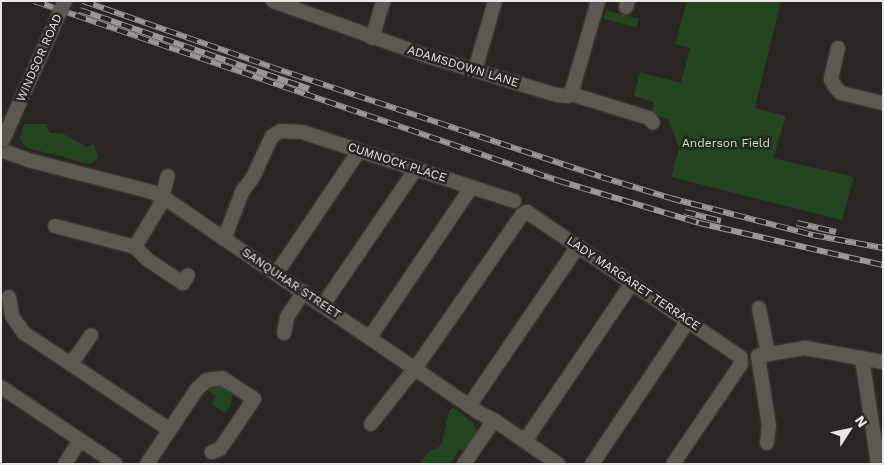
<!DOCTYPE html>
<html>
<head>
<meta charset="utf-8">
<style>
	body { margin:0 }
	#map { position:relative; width:884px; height:465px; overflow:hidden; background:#292520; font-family:"Work Sans",sans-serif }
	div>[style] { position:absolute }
	.green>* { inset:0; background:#23451f; transform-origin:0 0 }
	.roads { filter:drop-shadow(0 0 1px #45423e) drop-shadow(0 0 1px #45423e) }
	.minor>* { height:14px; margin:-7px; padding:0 7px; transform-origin:7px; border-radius:7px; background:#5c5852 }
	.tertiary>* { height:14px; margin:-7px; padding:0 7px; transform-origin:7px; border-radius:7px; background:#5c5852 }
	.rail>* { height:5.5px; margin-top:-2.75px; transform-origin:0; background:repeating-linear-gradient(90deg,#292520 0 11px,#9c9995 0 22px); box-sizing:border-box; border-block:1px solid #9c9995 }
	.bridges { filter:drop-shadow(0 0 1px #45423e) drop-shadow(0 0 1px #45423e) }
	.tertiary-bridge>* { height:14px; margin:-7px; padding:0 7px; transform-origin:7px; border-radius:7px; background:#5c5852 }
	span { translate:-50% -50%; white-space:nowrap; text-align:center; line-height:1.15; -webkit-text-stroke:5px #292520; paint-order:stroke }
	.street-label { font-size:12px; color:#eae7e4 }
	.park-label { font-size:12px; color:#b6f5ad }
	.frame { position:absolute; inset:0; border:2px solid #eae7e4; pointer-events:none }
	.north { position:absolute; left:824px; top:405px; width:50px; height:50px; -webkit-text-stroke:4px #292520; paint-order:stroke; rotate:55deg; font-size:14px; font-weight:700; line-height:20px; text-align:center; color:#eae7e4 }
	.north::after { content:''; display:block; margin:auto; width:18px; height:22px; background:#eae7e4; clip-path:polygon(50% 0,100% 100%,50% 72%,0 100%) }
</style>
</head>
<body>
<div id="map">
	<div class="green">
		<i style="clip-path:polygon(687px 1px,781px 1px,755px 108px,786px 116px,773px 158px,854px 177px,842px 220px,671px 177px,679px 148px,668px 119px,651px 114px,654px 102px,634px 96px,640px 72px,681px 83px,690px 48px,675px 44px)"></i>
		<i style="left:606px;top:10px;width:34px;height:9px;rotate:15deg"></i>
		<i style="clip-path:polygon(24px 124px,47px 124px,47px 129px,51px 133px,62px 133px,87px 147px,94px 143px,98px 158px,90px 164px,28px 148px,21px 142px,20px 137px)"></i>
		<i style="clip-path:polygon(219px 385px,228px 388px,232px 396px,231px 404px,225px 413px,211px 404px,216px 396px,206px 389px)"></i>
		<i style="clip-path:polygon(453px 407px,474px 424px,477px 431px,463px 452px,460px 449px,450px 464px,420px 464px,429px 451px,439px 447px,442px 442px,449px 411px)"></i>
	</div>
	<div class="roads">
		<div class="minor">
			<i style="left:273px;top:1px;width:164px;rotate:19.7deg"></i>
			<i style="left:427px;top:56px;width:136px;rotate:16.7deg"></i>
			<i style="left:557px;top:95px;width:11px;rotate:5deg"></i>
			<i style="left:568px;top:96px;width:4px;rotate:-34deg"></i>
			<i style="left:571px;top:94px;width:82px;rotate:17.1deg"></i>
			<i style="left:649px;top:118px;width:6px;rotate:51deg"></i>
			<i style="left:626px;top:7px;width:6px;rotate:-72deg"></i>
			<i style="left:372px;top:38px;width:39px;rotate:-73deg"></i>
			<i style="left:838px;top:48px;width:32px;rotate:103deg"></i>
			<i style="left:831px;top:79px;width:9px;rotate:63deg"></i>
			<i style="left:835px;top:87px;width:8px;rotate:45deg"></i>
			<i style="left:841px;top:93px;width:43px;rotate:13.4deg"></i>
			<i style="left:475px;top:70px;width:72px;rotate:-73.8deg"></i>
			<i style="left:571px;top:94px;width:97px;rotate:-73.8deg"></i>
			<i style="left:55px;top:226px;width:83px;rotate:14.7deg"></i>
			<i style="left:135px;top:247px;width:49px;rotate:-59.2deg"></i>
			<i style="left:160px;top:205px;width:30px;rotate:-75deg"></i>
			<i style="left:224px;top:239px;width:53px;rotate:-68.8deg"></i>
			<i style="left:243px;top:190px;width:14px;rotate:-51deg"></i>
			<i style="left:252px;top:179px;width:47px;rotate:-65.1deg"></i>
			<i style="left:272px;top:136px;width:10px;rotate:-29deg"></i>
			<i style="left:281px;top:131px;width:21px;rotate:3deg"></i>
			<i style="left:302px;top:132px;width:223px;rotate:18deg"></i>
			<i style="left:135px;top:247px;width:18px;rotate:45deg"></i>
			<i style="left:148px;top:260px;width:42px;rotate:33.3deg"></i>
			<i style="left:183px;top:283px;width:9px;rotate:-58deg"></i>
			<i style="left:276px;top:274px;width:148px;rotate:-56deg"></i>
			<i style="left:9px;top:297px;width:19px;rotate:81deg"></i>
			<i style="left:12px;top:316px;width:21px;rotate:55deg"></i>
			<i style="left:24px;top:333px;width:175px;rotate:33.6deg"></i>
			<i style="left:323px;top:305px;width:163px;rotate:-55.7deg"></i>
			<i style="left:759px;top:308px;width:47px;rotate:78.9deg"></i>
			<i style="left:284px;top:333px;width:16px;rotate:-79deg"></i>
			<i style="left:287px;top:317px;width:30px;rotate:-56deg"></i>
			<i style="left:370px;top:337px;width:180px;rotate:-55.9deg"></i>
			<i style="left:862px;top:358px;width:107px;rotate:81.4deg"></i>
			<i style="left:71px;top:364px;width:35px;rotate:-55deg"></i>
			<i style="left:469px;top:406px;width:194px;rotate:-55.7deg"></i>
			<i style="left:371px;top:424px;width:78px;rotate:-51.8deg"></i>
			<i style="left:419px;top:363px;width:180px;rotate:-55.2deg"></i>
			<i style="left:522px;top:215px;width:6px;rotate:-31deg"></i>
			<i style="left:527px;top:212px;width:258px;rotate:34.2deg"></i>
			<i style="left:740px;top:357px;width:7px;rotate:82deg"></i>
			<i style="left:741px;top:364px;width:121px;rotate:124.2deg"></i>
			<i style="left:525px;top:441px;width:191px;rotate:-55.9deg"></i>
			<i style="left:767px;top:443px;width:18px;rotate:-84deg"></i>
			<i style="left:769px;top:425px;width:70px;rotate:-99.1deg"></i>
			<i style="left:758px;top:356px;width:48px;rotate:-9.7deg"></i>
			<i style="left:805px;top:348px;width:79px;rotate:10.2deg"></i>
			<i style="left:65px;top:464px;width:28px;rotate:-58deg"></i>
			<i style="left:147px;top:464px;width:90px;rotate:-56.3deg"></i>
			<i style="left:197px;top:389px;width:13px;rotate:-42deg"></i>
			<i style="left:207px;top:380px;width:15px;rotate:-8deg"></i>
			<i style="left:222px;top:378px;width:38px;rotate:33deg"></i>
			<i style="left:254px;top:399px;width:60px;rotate:124.2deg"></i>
			<i style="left:220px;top:449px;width:9px;rotate:159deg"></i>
			<i style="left:464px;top:464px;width:53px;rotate:-55.7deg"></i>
			<i style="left:592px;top:464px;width:172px;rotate:-56.1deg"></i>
		</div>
		<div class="tertiary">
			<i style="left:1px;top:150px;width:33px;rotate:20deg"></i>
			<i style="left:32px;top:161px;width:124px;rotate:14.5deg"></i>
			<i style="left:152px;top:192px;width:12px;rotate:24deg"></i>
			<i style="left:163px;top:197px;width:381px;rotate:34.3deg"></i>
			<i style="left:478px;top:412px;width:18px;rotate:27deg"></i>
			<i style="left:494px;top:420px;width:78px;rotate:34.5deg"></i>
			<i style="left:1px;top:387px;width:138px;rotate:33.8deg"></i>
		</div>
	</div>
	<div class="rail">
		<i style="left:34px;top:1px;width:555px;rotate:18.92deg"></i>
		<i style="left:559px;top:181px;width:146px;rotate:16.7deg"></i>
		<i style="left:699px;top:223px;width:189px;rotate:12.9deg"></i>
		<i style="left:83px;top:1px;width:199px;rotate:19.3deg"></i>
		<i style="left:271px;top:67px;width:348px;rotate:18.4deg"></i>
		<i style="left:601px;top:177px;width:72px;rotate:16.9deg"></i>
		<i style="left:670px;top:198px;width:148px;rotate:14.5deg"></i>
		<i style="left:813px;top:235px;width:71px;rotate:10.5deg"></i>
		<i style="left:80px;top:10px;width:243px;rotate:19deg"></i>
		<i style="left:685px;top:212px;width:37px;rotate:14deg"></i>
		<i style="left:797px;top:223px;width:40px;rotate:13deg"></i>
	</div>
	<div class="bridges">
		<div class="tertiary-bridge">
			<i style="left:3px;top:140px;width:152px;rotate:-66deg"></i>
		</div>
	</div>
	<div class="street-label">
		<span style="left:40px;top:58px;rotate:-66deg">WINDSOR ROAD</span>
		<span style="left:463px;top:67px;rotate:17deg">ADAMSDOWN LANE</span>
		<span style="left:397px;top:163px;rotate:18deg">CUMNOCK PLACE</span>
		<span style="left:291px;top:284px;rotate:34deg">SANQUHAR STREET</span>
		<span style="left:633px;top:284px;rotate:34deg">LADY MARGARET TERRACE</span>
	</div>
	<div class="park-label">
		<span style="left:726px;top:144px">Anderson Field</span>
	</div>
	<div class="frame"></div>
	<div class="north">N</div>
</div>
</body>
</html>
